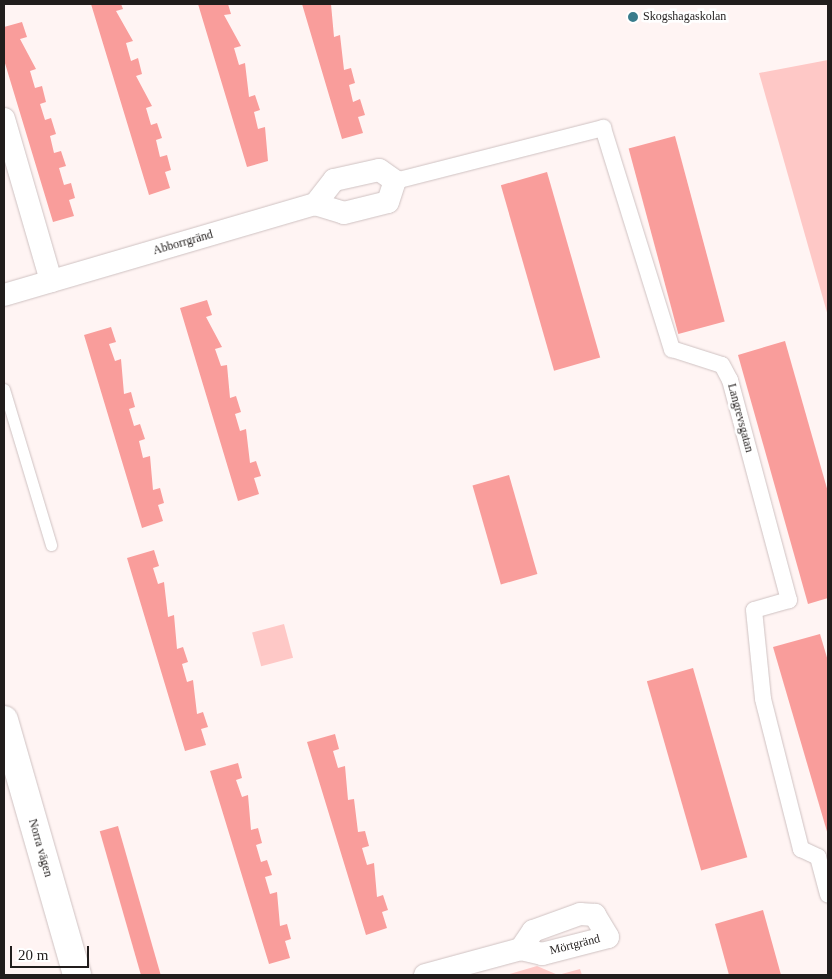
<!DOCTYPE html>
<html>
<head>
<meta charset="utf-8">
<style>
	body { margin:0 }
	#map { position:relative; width:832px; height:979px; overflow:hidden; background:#fff4f3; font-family:Georgia,serif }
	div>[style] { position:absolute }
	.green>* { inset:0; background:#fec8c6; transform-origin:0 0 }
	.building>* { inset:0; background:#f99d9b; transform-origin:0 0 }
	.roads { filter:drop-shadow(0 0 1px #cfc2c2) drop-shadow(0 0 1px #cfc2c2) }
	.service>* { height:11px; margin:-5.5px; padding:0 5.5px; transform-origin:5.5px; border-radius:5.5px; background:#fff }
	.pedestrian>* { height:16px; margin:-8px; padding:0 8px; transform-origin:8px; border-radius:8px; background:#fff }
	.minor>* { height:22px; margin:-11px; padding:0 11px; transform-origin:11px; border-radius:11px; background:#fff }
	.tertiary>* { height:28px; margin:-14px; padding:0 14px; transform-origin:14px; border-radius:14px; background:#fff }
	.dots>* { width:14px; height:14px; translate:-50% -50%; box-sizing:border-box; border:2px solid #fff; border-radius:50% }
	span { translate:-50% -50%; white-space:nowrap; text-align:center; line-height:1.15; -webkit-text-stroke:5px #fff; paint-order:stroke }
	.poi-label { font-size:12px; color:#211d1c }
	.left { translate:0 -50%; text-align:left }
	.street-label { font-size:12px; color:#211d1c }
	.frame { position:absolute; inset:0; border:5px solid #211d1c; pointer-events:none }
	.scale { position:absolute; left:10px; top:946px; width:79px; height:22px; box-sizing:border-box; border:2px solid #211d1c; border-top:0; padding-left:6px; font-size:15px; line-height:18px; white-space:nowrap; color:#211d1c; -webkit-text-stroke:4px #fff; paint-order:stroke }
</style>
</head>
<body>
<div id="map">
	<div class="green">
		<i style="clip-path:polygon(828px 60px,828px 316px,759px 73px)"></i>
		<i style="left:284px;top:624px;width:35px;height:33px;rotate:75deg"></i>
		<i style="clip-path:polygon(537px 966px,558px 975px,580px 969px,582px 975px,506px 975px)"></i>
	</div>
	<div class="building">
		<i style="clip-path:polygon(91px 4px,121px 4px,123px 9px,116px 11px,133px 41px,126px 43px,131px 61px,138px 58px,142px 74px,136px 76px,152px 106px,146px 108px,151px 125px,157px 123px,162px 138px,156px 140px,160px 157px,167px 155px,171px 170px,165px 172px,170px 188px,149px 195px)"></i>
		<i style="clip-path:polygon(198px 4px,228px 4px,231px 14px,224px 15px,241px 46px,234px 48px,239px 65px,245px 63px,249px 97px,255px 95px,260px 110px,254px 112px,258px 129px,265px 127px,268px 161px,247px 167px)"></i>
		<i style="clip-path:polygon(302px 4px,331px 4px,334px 37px,340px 35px,344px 70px,351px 68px,355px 83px,349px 85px,353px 102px,360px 99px,365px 115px,358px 117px,363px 133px,342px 139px)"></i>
		<i style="clip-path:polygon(22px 22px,27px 37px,20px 39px,36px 69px,30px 71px,35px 88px,42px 86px,46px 102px,40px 104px,45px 120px,51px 118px,56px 134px,50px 136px,54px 153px,61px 151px,66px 166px,59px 168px,64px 185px,71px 183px,75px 198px,69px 200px,74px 216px,53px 222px,4px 60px,4px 27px)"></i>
		<i style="left:675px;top:136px;width:192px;height:48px;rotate:75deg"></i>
		<i style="left:547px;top:172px;width:193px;height:48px;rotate:74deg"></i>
		<i style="clip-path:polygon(207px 300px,212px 315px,206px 317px,222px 347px,215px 349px,221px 366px,227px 365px,230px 398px,236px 396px,241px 412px,235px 414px,240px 431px,246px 429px,250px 463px,256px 461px,261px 476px,254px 478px,259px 494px,238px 501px,180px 308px)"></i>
		<i style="clip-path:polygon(111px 327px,116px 342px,109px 344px,115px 361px,121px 359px,124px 394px,131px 392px,135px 407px,129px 409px,134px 426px,140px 424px,145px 439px,139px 441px,143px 458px,150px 456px,153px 490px,160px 488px,164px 503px,158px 505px,163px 521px,142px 528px,84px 335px)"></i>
		<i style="clip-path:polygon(785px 341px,828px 492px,828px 598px,808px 604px,738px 355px)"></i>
		<i style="left:509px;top:475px;width:103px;height:38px;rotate:74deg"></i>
		<i style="clip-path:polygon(154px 550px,159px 566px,153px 568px,158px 584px,164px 582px,168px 617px,174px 615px,177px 649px,183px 647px,188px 662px,182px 664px,187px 682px,193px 680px,197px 714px,203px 712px,208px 727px,201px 729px,206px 745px,185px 751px,127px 558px)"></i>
		<i style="clip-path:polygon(820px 634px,828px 661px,828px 835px,773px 647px)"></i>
		<i style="left:693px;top:668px;width:197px;height:48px;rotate:74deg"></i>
		<i style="clip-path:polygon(335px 734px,339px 749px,333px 751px,338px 768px,345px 766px,348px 800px,354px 799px,358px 832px,365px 831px,369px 846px,362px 848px,367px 865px,374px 863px,377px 897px,383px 895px,388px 910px,382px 912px,387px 928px,366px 935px,307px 742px)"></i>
		<i style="clip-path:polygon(238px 763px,242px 778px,236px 780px,242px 797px,248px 795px,251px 830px,258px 828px,262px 843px,256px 845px,261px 862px,267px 860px,272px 875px,265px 877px,270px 894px,277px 892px,280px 926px,287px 924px,291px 939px,285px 941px,290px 958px,269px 964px,210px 771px)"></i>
		<i style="left:118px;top:826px;width:155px;height:19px;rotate:74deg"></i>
		<i style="clip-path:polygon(763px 910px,781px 975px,729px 975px,715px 924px)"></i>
	</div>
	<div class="roads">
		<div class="service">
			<i style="left:4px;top:389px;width:163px;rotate:73.2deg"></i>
		</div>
		<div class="pedestrian">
			<i style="left:395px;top:181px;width:215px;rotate:-14.3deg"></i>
			<i style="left:603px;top:128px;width:232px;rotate:72.7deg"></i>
			<i style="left:672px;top:349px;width:52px;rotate:17.7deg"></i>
			<i style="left:722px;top:365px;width:17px;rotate:62deg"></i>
			<i style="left:730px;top:380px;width:228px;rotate:75deg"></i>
			<i style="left:789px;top:600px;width:36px;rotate:164deg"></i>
			<i style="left:754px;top:610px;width:89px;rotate:84.2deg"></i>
			<i style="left:763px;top:699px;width:155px;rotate:75.8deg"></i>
			<i style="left:801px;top:849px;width:19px;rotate:25deg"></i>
			<i style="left:818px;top:857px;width:39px;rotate:75deg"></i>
		</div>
		<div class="minor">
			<i style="left:4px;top:119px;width:169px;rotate:73.8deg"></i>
			<i style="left:4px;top:295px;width:324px;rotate:-16.3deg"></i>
			<i style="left:315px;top:204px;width:30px;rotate:17deg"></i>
			<i style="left:344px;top:213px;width:45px;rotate:-14deg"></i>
			<i style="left:388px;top:202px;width:22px;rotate:-72deg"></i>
			<i style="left:395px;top:181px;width:19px;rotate:-145deg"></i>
			<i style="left:379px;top:170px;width:46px;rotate:167.5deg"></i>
			<i style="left:334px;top:180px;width:31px;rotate:128deg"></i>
			<i style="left:425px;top:975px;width:99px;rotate:-15.2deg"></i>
			<i style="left:521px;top:949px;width:22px;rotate:13deg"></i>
			<i style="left:542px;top:954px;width:68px;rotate:-14.4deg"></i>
			<i style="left:608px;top:937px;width:26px;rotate:-121deg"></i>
			<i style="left:595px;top:915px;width:15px;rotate:-176deg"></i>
			<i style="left:580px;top:914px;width:50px;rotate:160.1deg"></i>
			<i style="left:533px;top:931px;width:22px;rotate:124deg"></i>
		</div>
		<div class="tertiary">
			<i style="left:4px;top:720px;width:265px;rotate:74deg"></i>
		</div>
	</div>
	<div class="dots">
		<i style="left:633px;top:17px;background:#397c8c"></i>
	</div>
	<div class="poi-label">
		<span class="left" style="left:643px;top:17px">Skogshagaskolan</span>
	</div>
	<div class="street-label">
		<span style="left:183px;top:243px;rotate:-16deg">Abborrgränd</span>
		<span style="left:740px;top:418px;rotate:75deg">Langrevsgatan</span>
		<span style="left:40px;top:848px;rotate:74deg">Norra vägen</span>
		<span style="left:575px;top:945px;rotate:-14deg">Mörtgränd</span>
	</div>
	<div class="frame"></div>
	<div class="scale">20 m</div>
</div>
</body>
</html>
